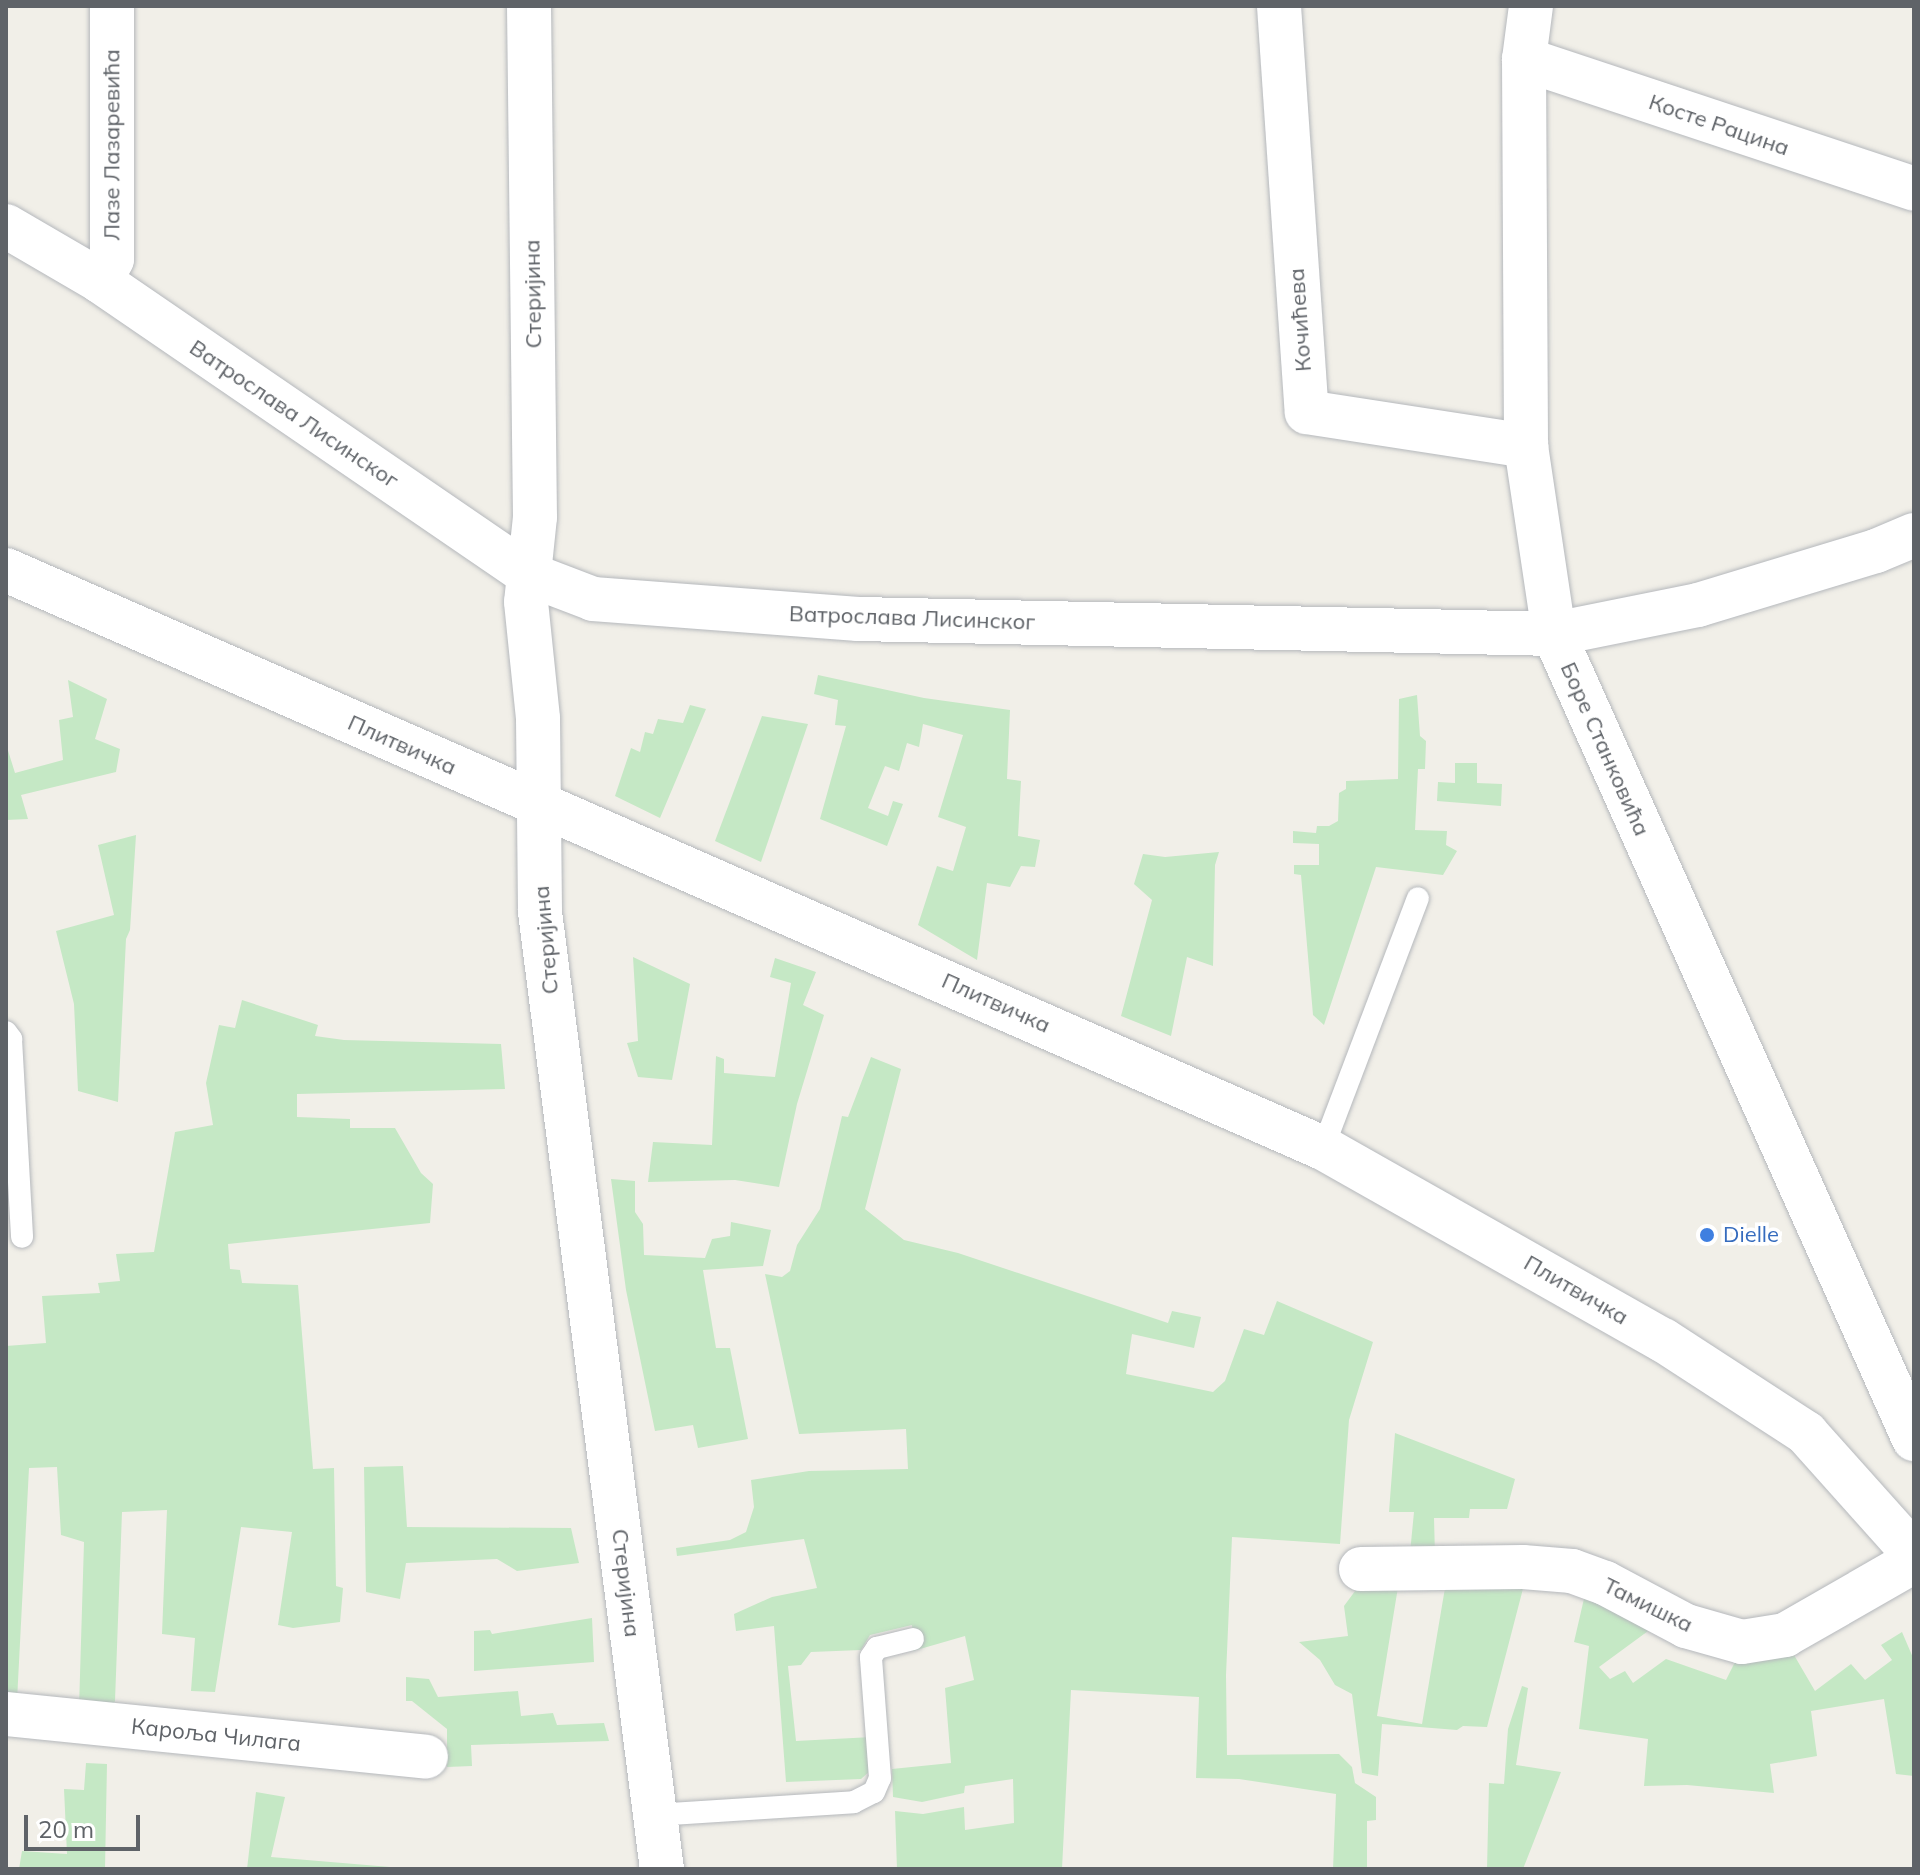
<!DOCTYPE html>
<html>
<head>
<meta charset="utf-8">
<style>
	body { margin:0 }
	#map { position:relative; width:1920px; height:1875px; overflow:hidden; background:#f1efe8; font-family:Mulish,sans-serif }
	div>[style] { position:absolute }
	.green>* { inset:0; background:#c5e8c5 }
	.roads { filter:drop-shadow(0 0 2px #b5b8bc) drop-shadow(0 0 2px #b5b8bc) }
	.lane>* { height:22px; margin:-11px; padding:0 11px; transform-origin:11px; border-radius:11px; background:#fff }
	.street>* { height:44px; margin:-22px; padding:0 22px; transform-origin:22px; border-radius:22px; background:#fff }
	.secondary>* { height:44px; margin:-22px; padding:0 22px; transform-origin:22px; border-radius:22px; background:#fff }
	.dots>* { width:22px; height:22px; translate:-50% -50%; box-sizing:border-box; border:4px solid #fff; border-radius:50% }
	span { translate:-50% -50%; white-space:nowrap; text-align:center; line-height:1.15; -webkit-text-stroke:7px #fff; paint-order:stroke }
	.street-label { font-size:22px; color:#5f6368 }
	.shop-label { font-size:22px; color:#366cbe }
	.left { translate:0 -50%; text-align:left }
	.frame { position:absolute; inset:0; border:8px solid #5f6368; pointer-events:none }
	.scale { position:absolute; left:24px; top:1815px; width:116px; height:36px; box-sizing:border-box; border:4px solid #5f6368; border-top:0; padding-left:10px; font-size:24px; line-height:28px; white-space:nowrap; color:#5f6368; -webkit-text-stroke:6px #fff; paint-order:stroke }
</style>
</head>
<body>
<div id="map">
	<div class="green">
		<i style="clip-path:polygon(818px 675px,924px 698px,1010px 710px,1007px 779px,1021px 781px,1018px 836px,1040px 840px,1035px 867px,1021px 866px,1010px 887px,987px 883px,977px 960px,918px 925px,937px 866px,953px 871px,966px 827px,938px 817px,963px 735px,923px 724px,919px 747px,907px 743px,899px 771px,885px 766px,868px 808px,888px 816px,893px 801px,903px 804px,887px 846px,820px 819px,846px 726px,835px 725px,838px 700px,814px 694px)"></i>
		<i style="clip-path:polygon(68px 680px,107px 699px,95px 739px,120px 749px,116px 772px,21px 795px,28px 819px,6px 820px,6px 744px,15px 773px,63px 760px,59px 720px,73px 717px)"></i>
		<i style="clip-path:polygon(1417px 695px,1420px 736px,1426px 741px,1425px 769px,1418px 769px,1415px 830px,1447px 831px,1446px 845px,1457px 851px,1443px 875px,1376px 867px,1324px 1025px,1313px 1015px,1301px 875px,1294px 874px,1294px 865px,1319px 865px,1319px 844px,1293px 843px,1293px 831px,1316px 833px,1317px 826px,1329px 826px,1338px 821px,1339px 793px,1346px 789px,1346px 781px,1398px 779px,1399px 699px)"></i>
		<i style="clip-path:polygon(690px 705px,706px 709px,660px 818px,615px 796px,631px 748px,640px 752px,645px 732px,653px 734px,658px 719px,683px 723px)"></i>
		<i style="clip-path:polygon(762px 716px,808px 724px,761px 862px,715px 841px)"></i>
		<i style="clip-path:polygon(1455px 763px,1477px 763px,1477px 783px,1502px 784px,1501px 806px,1437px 801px,1438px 782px,1455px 783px)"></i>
		<i style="clip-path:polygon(136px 835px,130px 930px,126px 939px,118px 1102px,78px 1091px,74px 1004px,56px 931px,114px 915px,98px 845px)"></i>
		<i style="clip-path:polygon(1219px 852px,1215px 865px,1213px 966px,1187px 957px,1171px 1036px,1121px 1016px,1152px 900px,1134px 884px,1143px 854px,1165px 857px)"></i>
		<i style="clip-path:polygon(633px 957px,690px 984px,672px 1080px,638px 1077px,627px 1043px,638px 1041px)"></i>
		<i style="clip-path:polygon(775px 958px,816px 972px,803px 1005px,824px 1015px,797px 1104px,779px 1187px,735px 1180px,648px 1182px,653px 1142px,712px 1145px,716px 1056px,724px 1059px,724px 1073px,775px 1077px,791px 983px,770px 977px)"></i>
		<i style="clip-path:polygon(242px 1000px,318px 1025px,315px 1036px,344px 1040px,501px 1044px,505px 1089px,297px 1094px,297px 1117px,350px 1119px,350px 1128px,395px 1128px,421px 1173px,433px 1184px,430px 1223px,228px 1244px,230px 1269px,240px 1270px,242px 1283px,298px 1285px,313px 1469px,334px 1468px,336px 1586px,343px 1588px,340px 1622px,293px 1628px,278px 1625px,292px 1532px,241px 1527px,215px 1692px,191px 1691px,195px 1638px,162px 1634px,167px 1510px,122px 1512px,115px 1701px,111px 1709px,79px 1708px,84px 1542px,61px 1535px,57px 1467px,29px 1468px,17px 1701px,6px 1700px,6px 1346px,46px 1343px,42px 1296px,100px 1293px,98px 1283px,120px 1281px,116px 1254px,154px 1252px,175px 1132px,213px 1125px,206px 1083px,219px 1025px,235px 1028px)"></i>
		<i style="clip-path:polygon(871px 1057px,901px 1069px,865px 1209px,904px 1240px,958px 1253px,1168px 1323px,1172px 1311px,1201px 1317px,1194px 1348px,1132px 1334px,1126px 1374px,1213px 1392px,1225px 1381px,1244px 1329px,1264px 1335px,1277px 1301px,1373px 1342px,1349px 1420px,1340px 1544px,1232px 1537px,1226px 1675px,1227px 1755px,1339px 1754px,1352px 1767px,1355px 1783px,1376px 1797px,1376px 1820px,1367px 1821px,1367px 1869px,1333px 1869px,1336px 1794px,1239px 1779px,1196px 1778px,1199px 1697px,1071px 1690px,1062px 1869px,897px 1869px,895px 1811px,923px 1814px,964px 1807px,965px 1830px,1014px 1823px,1013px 1779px,965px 1786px,964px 1793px,922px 1802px,893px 1797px,892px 1769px,951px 1763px,945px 1688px,974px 1680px,965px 1636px,913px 1651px,912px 1625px,870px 1635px,861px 1650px,811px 1652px,801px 1665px,788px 1666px,796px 1741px,872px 1737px,870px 1771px,861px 1779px,786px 1782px,774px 1626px,736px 1631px,734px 1614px,772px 1597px,817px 1588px,804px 1539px,677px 1556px,676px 1548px,730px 1540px,746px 1532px,754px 1507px,751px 1480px,809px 1471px,908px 1469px,906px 1429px,799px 1434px,765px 1274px,782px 1277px,790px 1271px,797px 1245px,820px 1209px,842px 1116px,848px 1117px)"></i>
		<i style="clip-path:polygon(611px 1179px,635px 1181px,635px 1212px,643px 1224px,644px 1255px,705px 1258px,712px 1239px,730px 1236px,731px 1222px,771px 1230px,763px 1266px,703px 1270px,716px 1348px,730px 1348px,748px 1439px,698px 1448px,693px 1425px,655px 1431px,626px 1290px)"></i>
		<i style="clip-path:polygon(1395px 1433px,1515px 1479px,1507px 1509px,1470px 1509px,1469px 1518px,1434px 1518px,1435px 1555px,1410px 1553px,1414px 1512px,1389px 1512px)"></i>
		<i style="clip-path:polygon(403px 1466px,407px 1527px,571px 1528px,579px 1563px,517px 1571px,497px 1559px,406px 1563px,400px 1599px,366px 1592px,364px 1467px)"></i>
		<i style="clip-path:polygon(1399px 1581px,1377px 1716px,1422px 1724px,1446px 1582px,1525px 1581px,1487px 1727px,1463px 1726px,1457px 1730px,1382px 1724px,1378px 1776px,1362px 1773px,1352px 1694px,1335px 1685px,1320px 1660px,1299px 1642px,1348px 1636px,1344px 1606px,1361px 1583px)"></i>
		<i style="clip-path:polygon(1586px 1590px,1659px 1623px,1599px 1667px,1610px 1679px,1625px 1671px,1633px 1683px,1666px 1659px,1726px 1680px,1738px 1656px,1787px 1643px,1815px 1691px,1851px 1664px,1865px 1680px,1892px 1660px,1881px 1645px,1902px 1632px,1914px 1660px,1914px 1776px,1896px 1774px,1884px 1699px,1811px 1711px,1817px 1756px,1770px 1764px,1774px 1793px,1687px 1785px,1644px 1786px,1648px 1739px,1579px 1729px,1589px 1646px,1574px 1642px)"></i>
		<i style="clip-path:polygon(592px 1618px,594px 1662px,474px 1671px,474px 1631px,490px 1630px,492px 1634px)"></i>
		<i style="clip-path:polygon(406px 1677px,429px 1679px,438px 1697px,518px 1691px,521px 1716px,553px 1713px,557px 1725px,604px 1723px,609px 1741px,471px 1745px,472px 1766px,447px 1767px,447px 1729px,412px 1701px,406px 1701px)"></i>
		<i style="clip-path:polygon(1522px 1686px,1528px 1688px,1516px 1765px,1561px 1772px,1523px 1869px,1487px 1869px,1489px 1783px,1504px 1784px,1508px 1729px)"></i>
		<i style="clip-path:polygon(86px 1763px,107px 1764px,105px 1869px,19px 1869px,22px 1851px,67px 1854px,64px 1789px,84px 1790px)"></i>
		<i style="clip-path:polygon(256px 1792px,285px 1797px,271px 1857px,414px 1869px,247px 1869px)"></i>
	</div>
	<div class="roads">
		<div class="lane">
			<i style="left:6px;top:1032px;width:9px;rotate:54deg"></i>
			<i style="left:11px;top:1039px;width:198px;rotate:86.8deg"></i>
			<i style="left:1323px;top:1148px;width:267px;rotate:-69.2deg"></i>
			<i style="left:655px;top:1815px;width:199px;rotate:-3.7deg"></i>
			<i style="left:854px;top:1802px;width:22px;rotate:-27deg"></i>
			<i style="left:874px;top:1792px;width:15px;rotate:-67deg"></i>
			<i style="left:880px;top:1778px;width:121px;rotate:-94.3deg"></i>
			<i style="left:871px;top:1657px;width:11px;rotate:-56deg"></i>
			<i style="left:877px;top:1648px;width:37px;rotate:-14deg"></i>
		</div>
		<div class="street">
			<i style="left:529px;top:6px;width:511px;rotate:89.33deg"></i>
			<i style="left:535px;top:517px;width:85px;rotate:96deg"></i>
			<i style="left:526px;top:602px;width:118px;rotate:84.1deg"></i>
			<i style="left:538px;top:719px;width:193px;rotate:89.4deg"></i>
			<i style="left:540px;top:912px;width:965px;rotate:82.74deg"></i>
			<i style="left:1279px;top:6px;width:407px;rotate:86.1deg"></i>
			<i style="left:1307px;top:412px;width:222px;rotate:8.8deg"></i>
			<i style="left:1531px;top:6px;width:53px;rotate:97.5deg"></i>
			<i style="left:1524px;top:59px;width:387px;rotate:89.7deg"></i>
			<i style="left:1526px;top:446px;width:190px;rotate:81.5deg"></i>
			<i style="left:1554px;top:634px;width:882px;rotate:65.91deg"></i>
			<i style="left:1524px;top:59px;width:411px;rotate:18.4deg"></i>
			<i style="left:6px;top:226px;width:109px;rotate:30.3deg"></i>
			<i style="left:100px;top:281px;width:519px;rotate:34.39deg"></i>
			<i style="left:528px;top:574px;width:70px;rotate:21deg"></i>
			<i style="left:593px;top:599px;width:266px;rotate:4.3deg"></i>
			<i style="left:858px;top:619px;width:696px;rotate:1.23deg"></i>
			<i style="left:1554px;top:634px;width:147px;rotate:-11.4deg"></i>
			<i style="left:1698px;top:605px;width:186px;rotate:-16.9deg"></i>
			<i style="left:1876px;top:551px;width:41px;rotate:-22.8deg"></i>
			<i style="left:100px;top:281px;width:25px;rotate:-61deg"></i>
			<i style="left:112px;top:259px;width:253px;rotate:-90deg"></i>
			<i style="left:1361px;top:1569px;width:162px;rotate:-0.7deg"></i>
			<i style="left:1523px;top:1567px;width:49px;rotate:4.7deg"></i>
			<i style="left:1572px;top:1571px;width:35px;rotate:20deg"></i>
			<i style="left:1605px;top:1583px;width:92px;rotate:28deg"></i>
			<i style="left:1686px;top:1626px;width:58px;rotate:15.9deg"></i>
			<i style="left:1742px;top:1642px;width:44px;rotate:-9.2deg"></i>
			<i style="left:1785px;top:1635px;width:149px;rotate:-29.8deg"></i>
			<i style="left:6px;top:1714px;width:422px;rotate:5.8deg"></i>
		</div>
		<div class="secondary">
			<i style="left:6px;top:570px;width:1438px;rotate:23.7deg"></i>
			<i style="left:1323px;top:1148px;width:390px;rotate:29.5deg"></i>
			<i style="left:1663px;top:1340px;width:171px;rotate:33deg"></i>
			<i style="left:1806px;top:1433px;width:162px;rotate:48.2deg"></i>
		</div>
	</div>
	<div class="dots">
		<i style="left:1707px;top:1235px;background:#3f7fe0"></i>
	</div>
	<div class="street-label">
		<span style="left:1719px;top:125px;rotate:19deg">Косте Рацина</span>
		<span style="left:112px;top:145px;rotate:-90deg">Лазе Лазаревића</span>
		<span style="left:533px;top:294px;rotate:-91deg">Стеријина</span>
		<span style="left:1300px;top:320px;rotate:-94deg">Кочићева</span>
		<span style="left:294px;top:414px;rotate:34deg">Ватрослава Лисинског</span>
		<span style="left:912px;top:618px;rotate:2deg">Ватрослава Лисинског</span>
		<span style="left:402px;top:745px;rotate:24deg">Плитвичка</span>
		<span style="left:1605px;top:749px;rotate:66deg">Боре Станковића</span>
		<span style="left:546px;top:940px;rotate:-95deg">Стеријина</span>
		<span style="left:996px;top:1003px;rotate:24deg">Плитвичка</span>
		<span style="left:1576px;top:1290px;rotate:30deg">Плитвичка</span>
		<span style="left:626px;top:1583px;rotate:83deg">Стеријина</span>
		<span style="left:1648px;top:1605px;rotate:26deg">Тамишка</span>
		<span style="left:216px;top:1735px;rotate:6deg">Кароља Чилага</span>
	</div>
	<div class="shop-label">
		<span class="left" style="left:1723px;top:1235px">Dielle</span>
	</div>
	<div class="frame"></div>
	<div class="scale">20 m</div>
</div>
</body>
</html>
